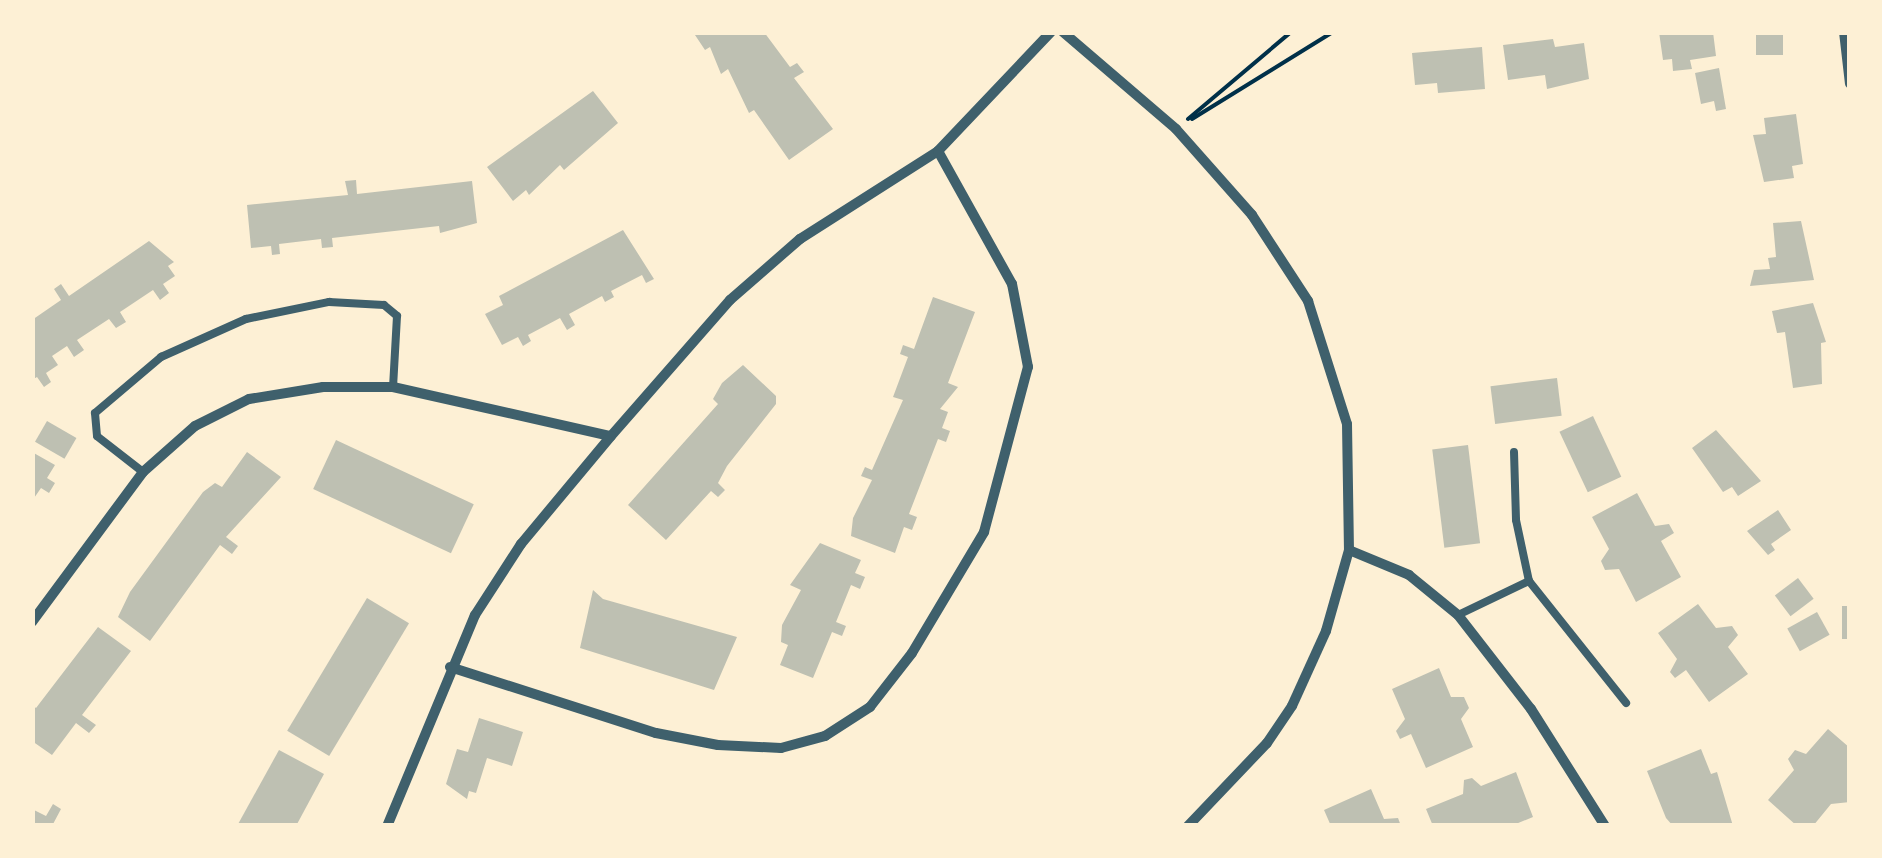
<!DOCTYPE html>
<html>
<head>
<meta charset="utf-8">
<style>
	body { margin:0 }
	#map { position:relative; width:1882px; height:858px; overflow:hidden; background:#fdf0d5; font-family:Cabin,sans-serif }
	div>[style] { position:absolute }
	.building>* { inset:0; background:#bec0b2; transform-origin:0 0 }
	.path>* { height:4px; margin:-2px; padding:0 2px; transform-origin:2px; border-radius:2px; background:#003049 }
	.service>* { height:8px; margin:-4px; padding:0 4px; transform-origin:4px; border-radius:4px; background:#3f606c }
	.minor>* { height:10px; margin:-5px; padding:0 5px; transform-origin:5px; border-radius:5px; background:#3f606c }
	span { translate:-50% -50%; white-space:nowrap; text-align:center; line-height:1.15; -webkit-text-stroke:10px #fdf0d5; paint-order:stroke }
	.frame { position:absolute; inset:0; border:35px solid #fdf0d5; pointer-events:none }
</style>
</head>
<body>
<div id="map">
	<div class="building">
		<i style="clip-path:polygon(693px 32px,764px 32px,790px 67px,797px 63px,804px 72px,794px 78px,833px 129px,789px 160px,754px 110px,749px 113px,728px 69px,721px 74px,710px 47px,705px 50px)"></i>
		<i style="clip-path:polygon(1659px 32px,1713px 32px,1716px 56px,1690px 60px,1692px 69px,1673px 71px,1672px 59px,1663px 60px)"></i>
		<i style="left:1756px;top:32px;width:27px;height:23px"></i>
		<i style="clip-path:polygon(1553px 39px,1555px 47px,1584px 43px,1589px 79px,1547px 89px,1545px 75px,1508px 80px,1503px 45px)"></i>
		<i style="clip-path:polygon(1482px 47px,1485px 89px,1438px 93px,1437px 83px,1415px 85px,1412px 53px)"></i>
		<i style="clip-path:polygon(1719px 68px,1726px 109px,1716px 111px,1714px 101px,1701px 104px,1695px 73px)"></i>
		<i style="clip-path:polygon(593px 91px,618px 123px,564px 170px,560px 165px,529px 195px,526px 190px,513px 201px,487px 167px)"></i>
		<i style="clip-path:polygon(1796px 114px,1803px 164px,1792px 166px,1794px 178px,1764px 182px,1753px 135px,1766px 134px,1764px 118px)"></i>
		<i style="clip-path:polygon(356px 180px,357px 194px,472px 181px,477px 223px,440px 233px,439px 226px,332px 238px,333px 247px,322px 248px,321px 239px,279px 244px,280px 254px,272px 255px,271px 246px,251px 248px,247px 205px,348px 195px,345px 181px)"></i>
		<i style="clip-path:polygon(1801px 221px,1814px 280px,1750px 286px,1754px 270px,1770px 269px,1768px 258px,1776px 257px,1773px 223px)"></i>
		<i style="clip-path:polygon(623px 230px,654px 279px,646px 283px,642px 275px,611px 291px,614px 297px,605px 302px,602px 296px,569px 314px,575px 325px,567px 330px,560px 318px,528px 335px,531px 341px,523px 346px,518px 337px,502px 345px,485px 314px,503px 305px,499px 296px)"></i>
		<i style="clip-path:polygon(149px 241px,174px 262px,168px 266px,175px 276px,163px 284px,169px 293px,160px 300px,153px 290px,120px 312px,126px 322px,116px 328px,109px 319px,77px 340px,84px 350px,74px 357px,67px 346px,52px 356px,58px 365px,46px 373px,51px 382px,44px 387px,37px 377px,32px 380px,32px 320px,61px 300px,54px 289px,61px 284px,69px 296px)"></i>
		<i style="clip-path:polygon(933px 297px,975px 312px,948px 383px,958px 387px,940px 409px,948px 412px,942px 428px,950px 431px,946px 442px,938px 439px,909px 514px,917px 517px,912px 530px,904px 527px,895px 553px,851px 536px,853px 518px,872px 480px,861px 476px,865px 467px,872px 470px,903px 400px,893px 397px,908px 357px,900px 354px,903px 345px,914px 349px)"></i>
		<i style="clip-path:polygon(1813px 303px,1826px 342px,1821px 343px,1822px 384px,1793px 388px,1785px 332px,1777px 333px,1772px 311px)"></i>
		<i style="clip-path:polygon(743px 365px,776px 396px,776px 404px,727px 466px,718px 483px,725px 490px,718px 497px,711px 491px,666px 540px,628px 505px,718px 404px,713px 399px,722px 383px)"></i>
		<i style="left:1557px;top:378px;width:38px;height:67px;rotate:83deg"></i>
		<i style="left:1593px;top:416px;width:67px;height:37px;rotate:65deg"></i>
		<i style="left:47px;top:421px;width:34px;height:24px;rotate:30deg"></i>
		<i style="clip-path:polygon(1716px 430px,1761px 481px,1738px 496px,1732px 487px,1723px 492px,1692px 448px)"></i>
		<i style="left:336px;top:440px;width:152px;height:54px;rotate:25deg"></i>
		<i style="left:1468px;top:445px;width:99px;height:36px;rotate:83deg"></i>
		<i style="clip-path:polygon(32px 452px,55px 465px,47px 478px,55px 483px,49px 493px,41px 488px,32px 501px)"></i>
		<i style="clip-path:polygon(247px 452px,281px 477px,226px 537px,238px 546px,232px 554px,220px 545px,150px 641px,118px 617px,130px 592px,203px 492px,215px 483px,222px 487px)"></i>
		<i style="clip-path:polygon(1637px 493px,1655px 526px,1669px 524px,1674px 533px,1661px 541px,1681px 577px,1636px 602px,1619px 569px,1605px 570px,1601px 561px,1609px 549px,1592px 517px)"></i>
		<i style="clip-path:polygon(1778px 510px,1791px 530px,1771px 544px,1775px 550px,1768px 555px,1747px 531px)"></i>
		<i style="clip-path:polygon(820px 543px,861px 560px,855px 573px,865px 577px,860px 589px,851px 585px,836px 622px,846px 626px,842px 636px,832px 632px,813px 678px,780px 665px,788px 645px,781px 642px,782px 625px,801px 590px,790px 585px)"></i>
		<i style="left:1798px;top:578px;width:26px;height:29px;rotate:53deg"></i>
		<i style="clip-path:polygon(593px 590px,603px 599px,737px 637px,714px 690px,580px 648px)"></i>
		<i style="left:367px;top:598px;width:49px;height:155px;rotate:31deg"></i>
		<i style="clip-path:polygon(1698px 604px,1716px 628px,1732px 626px,1738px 635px,1728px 647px,1748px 674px,1709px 702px,1686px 670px,1675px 678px,1670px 672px,1677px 659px,1658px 633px)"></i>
		<i style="left:1842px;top:606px;width:8px;height:33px"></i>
		<i style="left:1817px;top:612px;width:26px;height:34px;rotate:61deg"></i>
		<i style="clip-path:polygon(98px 627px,131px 651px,82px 715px,96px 725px,89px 733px,76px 723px,52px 755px,32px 741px,32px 705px,36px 708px)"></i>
		<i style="clip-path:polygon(1439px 668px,1451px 697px,1464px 697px,1469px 708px,1461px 719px,1473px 747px,1426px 768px,1411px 734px,1400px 739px,1396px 731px,1405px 719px,1392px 689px)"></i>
		<i style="clip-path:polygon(479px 718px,523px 732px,512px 766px,487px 758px,476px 793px,469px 791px,467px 799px,446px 784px,457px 749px,468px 752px)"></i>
		<i style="clip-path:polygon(1828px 729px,1850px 748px,1850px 802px,1831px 804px,1813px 826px,1797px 826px,1768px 800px,1794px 770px,1788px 759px,1795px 750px,1806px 754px)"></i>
		<i style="clip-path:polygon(1701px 749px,1711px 774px,1717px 772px,1733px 826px,1673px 826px,1666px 818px,1647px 771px)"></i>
		<i style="clip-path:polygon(279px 750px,324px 774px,296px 826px,237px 826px)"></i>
		<i style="clip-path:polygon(1516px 772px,1533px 817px,1511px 826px,1433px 826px,1426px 809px,1463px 794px,1464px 780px,1472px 778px,1481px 786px)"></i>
		<i style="clip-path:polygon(1371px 789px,1384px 819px,1398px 818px,1401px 826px,1331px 826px,1324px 810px)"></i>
		<i style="clip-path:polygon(53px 804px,61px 809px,52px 826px,32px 826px,32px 809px,46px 816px)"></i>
	</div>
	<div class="path">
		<i style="left:1188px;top:119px;width:135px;rotate:-40.2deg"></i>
		<i style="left:1192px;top:119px;width:166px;rotate:-31.7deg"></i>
	</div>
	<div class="service">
		<i style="left:1514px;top:452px;width:68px;rotate:88.3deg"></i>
		<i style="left:1516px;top:520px;width:62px;rotate:78deg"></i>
		<i style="left:1529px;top:581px;width:156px;rotate:51.5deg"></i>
		<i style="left:143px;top:472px;width:58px;rotate:-142deg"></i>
		<i style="left:97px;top:436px;width:23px;rotate:-95deg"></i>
		<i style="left:95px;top:413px;width:87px;rotate:-40.3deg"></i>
		<i style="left:161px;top:357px;width:93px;rotate:-24.1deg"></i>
		<i style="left:246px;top:319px;width:85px;rotate:-11.6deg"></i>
		<i style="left:329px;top:302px;width:55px;rotate:3.1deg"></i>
		<i style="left:384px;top:305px;width:17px;rotate:40deg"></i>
		<i style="left:397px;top:316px;width:71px;rotate:93.2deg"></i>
		<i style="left:1458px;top:615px;width:79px;rotate:-25.6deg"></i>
	</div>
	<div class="minor">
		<i style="left:1063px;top:32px;width:149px;rotate:40.6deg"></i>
		<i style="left:1176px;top:129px;width:115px;rotate:48.5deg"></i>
		<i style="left:1252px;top:215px;width:103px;rotate:56.9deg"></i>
		<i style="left:1308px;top:301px;width:129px;rotate:72.4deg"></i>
		<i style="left:1347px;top:424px;width:126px;rotate:89.1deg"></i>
		<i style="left:1349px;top:550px;width:84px;rotate:105.9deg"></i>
		<i style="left:1326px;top:631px;width:82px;rotate:114.4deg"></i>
		<i style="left:1292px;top:706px;width:45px;rotate:124deg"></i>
		<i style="left:1267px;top:743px;width:115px;rotate:133.6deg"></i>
		<i style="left:1844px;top:32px;width:52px;rotate:83.4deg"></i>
		<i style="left:611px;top:436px;width:181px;rotate:-48.8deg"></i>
		<i style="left:730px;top:300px;width:93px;rotate:-41.1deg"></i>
		<i style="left:800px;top:239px;width:164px;rotate:-32.5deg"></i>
		<i style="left:938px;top:151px;width:164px;rotate:-46.5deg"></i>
		<i style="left:1349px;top:550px;width:65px;rotate:22.6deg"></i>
		<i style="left:1409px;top:575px;width:63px;rotate:39.2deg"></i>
		<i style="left:1458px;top:615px;width:119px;rotate:52.2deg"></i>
		<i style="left:1531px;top:709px;width:138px;rotate:57.7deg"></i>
		<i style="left:32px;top:622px;width:187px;rotate:-53.5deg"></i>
		<i style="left:143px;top:472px;width:69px;rotate:-41.5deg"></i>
		<i style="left:195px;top:426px;width:60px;rotate:-26.6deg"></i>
		<i style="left:249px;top:399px;width:75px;rotate:-9.2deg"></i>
		<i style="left:323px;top:387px;width:70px"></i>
		<i style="left:393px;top:387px;width:223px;rotate:12.7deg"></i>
		<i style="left:611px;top:436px;width:141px;rotate:129.8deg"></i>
		<i style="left:521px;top:544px;width:85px;rotate:122.9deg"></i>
		<i style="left:475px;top:615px;width:229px;rotate:112.6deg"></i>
		<i style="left:450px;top:667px;width:216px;rotate:17.8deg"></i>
		<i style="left:656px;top:733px;width:63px;rotate:11deg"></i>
		<i style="left:718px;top:745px;width:63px;rotate:2.7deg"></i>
		<i style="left:781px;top:748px;width:46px;rotate:-15.3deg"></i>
		<i style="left:825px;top:736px;width:54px;rotate:-32.8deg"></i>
		<i style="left:870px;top:707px;width:68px;rotate:-52.1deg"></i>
		<i style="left:912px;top:653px;width:141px;rotate:-59.2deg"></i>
		<i style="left:984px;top:532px;width:171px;rotate:-75.1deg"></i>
		<i style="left:1028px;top:367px;width:85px;rotate:-100.9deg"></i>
		<i style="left:1012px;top:284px;width:152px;rotate:-119.1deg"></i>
	</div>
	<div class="frame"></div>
</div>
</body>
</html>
